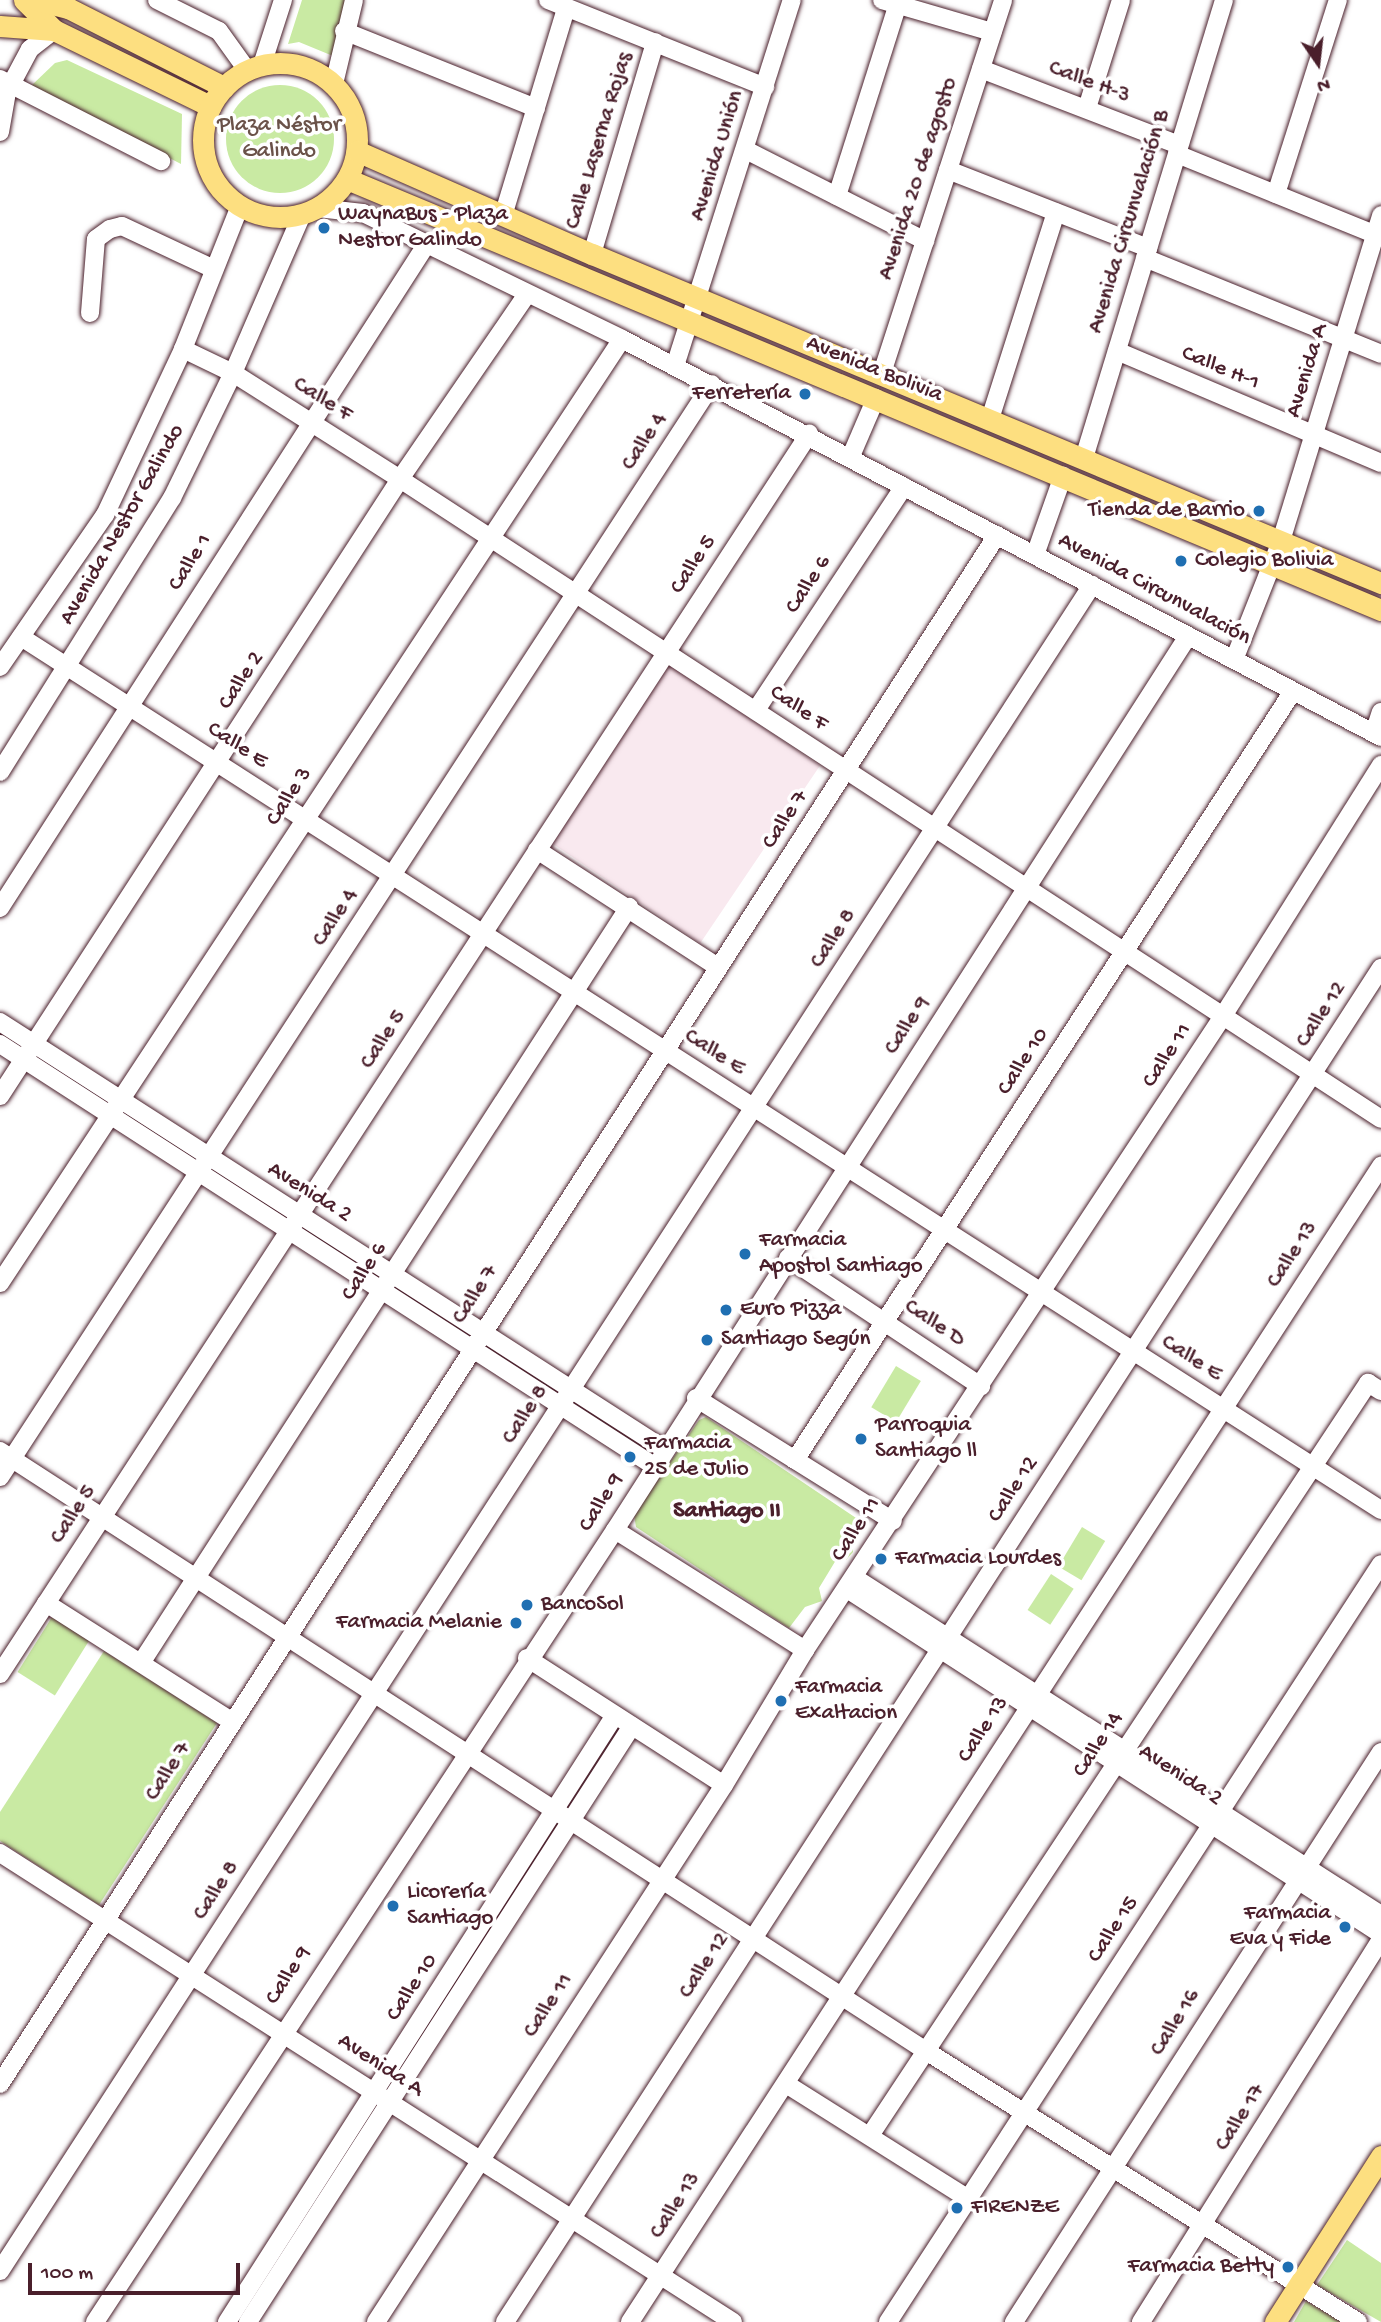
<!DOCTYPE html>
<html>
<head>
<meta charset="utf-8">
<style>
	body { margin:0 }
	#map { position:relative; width:1381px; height:2322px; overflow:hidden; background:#fff; font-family:"Gochi Hand",sans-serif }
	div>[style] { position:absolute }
	.built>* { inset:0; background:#f9e9ef; transform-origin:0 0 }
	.green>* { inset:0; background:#c9eaa3; transform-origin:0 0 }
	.round { border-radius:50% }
	.roads { filter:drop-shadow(0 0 2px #4a1f2b) drop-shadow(0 0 2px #4a1f2b) }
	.minor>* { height:18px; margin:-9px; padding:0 9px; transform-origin:9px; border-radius:9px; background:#fff }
	.major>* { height:21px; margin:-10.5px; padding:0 10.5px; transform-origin:10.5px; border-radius:10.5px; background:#fddf80 }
	.major>.ring { margin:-10.5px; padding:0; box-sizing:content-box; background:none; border:21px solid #fddf80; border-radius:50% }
	.dots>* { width:19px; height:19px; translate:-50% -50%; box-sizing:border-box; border:4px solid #fff; border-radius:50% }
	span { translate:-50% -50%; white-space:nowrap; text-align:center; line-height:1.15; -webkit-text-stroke:7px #fff; paint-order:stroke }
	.street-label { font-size:23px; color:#4a1f2b }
	.park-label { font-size:23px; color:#6a5249 }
	.poi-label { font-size:23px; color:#4a1f2b }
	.left { translate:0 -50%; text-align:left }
	.right { translate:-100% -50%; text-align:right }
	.neighbourhood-label { font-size:24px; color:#4a1f2b; font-weight:700 }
	.north { position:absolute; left:1283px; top:28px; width:70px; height:70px; -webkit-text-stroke:5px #fff; paint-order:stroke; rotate:166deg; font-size:19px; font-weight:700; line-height:28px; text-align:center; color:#4a1f2b }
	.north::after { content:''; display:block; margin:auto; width:24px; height:32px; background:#4a1f2b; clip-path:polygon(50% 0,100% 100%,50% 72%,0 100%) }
	.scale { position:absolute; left:28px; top:2263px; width:212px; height:32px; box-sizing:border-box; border:4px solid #4a1f2b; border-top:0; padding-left:9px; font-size:21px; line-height:24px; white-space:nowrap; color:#4a1f2b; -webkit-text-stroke:5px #fff; paint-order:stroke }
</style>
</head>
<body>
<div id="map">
	<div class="built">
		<i style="left:669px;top:664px;width:182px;height:214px;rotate:34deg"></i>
	</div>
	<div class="green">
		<i style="clip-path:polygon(302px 0,350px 0,333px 56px,299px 42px,288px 44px)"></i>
		<i style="clip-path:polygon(67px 60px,182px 114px,181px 164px,31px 86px,55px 63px)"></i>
		<i class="round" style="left:226px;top:85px;width:108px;height:108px"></i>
		<i style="left:896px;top:1366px;width:29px;height:48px;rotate:31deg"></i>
		<i style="clip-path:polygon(706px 1417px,862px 1522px,851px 1537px,853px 1552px,846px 1560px,836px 1560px,819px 1588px,822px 1601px,805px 1607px,789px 1628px,636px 1527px,634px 1515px,699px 1420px)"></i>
		<i style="left:1082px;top:1527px;width:27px;height:46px;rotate:31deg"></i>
		<i style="left:1051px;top:1574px;width:27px;height:43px;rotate:33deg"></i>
		<i style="left:52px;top:1617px;width:44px;height:65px;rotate:32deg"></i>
		<i style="clip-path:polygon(104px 1651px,217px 1723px,99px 1905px,0 1841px,0 1812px)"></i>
		<i style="clip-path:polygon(1347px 2240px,1381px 2263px,1381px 2322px,1317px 2285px)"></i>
		<i style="clip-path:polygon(1306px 2301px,1341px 2322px,1294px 2322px)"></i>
	</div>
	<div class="roads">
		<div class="minor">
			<i style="left:157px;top:0;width:69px;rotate:26.6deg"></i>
			<i style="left:219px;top:31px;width:48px;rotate:54.3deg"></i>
			<i style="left:548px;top:0;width:234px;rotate:21.8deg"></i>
			<i style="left:882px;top:0;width:115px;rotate:16.2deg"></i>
			<i style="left:344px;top:31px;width:207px;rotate:21.9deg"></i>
			<i style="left:262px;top:65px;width:68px;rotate:-72.1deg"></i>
			<i style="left:981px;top:69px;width:212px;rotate:21deg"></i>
			<i style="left:0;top:79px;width:181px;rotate:27deg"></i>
			<i style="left:334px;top:84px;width:86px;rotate:-76.6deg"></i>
			<i style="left:1087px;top:108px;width:113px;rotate:-72.5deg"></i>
			<i style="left:0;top:132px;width:41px;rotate:-80.1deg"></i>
			<i style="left:7px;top:92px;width:49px;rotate:-61.9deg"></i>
			<i style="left:30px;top:49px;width:31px;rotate:-38deg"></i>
			<i style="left:746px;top:150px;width:201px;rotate:26.9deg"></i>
			<i style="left:1177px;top:154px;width:220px;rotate:22.1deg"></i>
			<i style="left:948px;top:170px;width:215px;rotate:21.3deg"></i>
			<i style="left:1276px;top:194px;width:204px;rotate:-72.3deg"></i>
			<i style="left:837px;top:196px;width:206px;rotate:-72.4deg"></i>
			<i style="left:318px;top:208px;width:45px;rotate:6.3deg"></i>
			<i style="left:363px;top:213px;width:288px;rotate:25.9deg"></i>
			<i style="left:622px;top:339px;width:857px;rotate:27.67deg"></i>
			<i style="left:503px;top:216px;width:217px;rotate:-73.1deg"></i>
			<i style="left:592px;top:254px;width:221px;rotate:-73.4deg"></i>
			<i style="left:1145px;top:258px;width:255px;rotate:22.1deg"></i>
			<i style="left:90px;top:313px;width:74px;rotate:-85.4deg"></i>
			<i style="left:96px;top:239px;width:17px;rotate:-36deg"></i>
			<i style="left:110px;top:229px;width:12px;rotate:-14deg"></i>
			<i style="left:122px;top:226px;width:102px;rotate:25.1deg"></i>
			<i style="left:183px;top:349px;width:55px;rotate:25.6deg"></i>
			<i style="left:233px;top:373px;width:198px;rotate:32.4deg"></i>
			<i style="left:400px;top:479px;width:1171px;rotate:33.12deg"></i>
			<i style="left:1117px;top:351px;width:287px;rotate:23deg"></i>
			<i style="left:675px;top:366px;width:384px;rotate:-72.3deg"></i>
			<i style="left:882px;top:373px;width:392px;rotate:-72deg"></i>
			<i style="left:990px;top:419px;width:217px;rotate:-72.3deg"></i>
			<i style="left:851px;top:456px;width:63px;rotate:-66.7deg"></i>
			<i style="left:1084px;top:458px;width:479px;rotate:-73deg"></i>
			<i style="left:1035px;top:555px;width:84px;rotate:-70.5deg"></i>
			<i style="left:21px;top:637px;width:1616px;rotate:32.7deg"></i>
			<i style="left:1234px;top:660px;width:128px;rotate:-68.4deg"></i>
			<i style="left:1281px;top:541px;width:341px;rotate:-72.9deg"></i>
			<i style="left:0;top:667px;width:185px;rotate:-55.4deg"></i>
			<i style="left:105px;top:515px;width:183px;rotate:-64.8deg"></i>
			<i style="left:183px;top:349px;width:154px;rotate:-68.3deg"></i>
			<i style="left:756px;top:710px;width:268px;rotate:-56.5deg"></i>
			<i style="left:1374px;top:733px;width:22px;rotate:-72deg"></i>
			<i style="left:0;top:772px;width:324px;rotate:-57.9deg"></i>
			<i style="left:172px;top:498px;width:139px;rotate:-64deg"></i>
			<i style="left:233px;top:373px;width:173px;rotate:-66.5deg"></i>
			<i style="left:537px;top:850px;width:216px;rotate:32.9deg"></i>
			<i style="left:0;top:908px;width:788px;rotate:-57.28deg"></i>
			<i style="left:0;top:1022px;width:789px;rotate:32.74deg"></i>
			<i style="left:0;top:1044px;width:778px;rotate:32.83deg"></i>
			<i style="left:0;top:1096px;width:735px;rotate:-57.04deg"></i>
			<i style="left:400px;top:479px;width:224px;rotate:-55.5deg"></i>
			<i style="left:788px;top:1258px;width:232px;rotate:33.6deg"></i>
			<i style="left:0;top:1283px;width:1130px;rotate:-56.62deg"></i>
			<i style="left:696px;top:1398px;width:232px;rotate:32deg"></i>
			<i style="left:0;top:1451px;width:1103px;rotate:32.94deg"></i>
			<i style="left:926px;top:2051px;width:510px;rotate:32.1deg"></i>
			<i style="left:795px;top:1460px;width:916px;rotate:-57.07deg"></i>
			<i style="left:0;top:1477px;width:1304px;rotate:-56.92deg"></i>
			<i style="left:615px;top:1530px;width:225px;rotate:32.3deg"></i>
			<i style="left:855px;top:1578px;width:625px;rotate:32.65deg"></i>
			<i style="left:847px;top:1589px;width:636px;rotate:32.87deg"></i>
			<i style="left:46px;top:1603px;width:219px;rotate:32.5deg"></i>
			<i style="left:527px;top:1658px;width:234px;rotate:32.8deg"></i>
			<i style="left:141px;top:1663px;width:900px;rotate:-57.16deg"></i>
			<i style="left:0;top:1674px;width:1481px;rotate:-56.88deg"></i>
			<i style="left:0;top:1853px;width:870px;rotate:32.61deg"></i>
			<i style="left:0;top:2084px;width:1842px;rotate:-57.23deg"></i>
			<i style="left:786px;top:2084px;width:214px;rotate:32.2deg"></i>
			<i style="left:871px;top:2134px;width:901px;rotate:-56.5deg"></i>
			<i style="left:1368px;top:1383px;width:15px;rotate:32deg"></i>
			<i style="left:0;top:2271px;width:2009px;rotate:-57.07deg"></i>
			<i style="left:95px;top:2322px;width:947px;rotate:-56.71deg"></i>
			<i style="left:615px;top:1530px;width:1062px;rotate:-57.34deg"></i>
			<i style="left:227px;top:2322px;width:720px;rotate:-57.41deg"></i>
			<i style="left:248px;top:2322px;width:709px;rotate:-57.21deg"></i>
			<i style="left:376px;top:2322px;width:640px;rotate:-57.05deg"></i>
			<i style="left:724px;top:1785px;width:157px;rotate:-59deg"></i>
			<i style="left:805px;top:1650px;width:759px;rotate:-56.6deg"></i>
			<i style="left:1223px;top:1016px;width:297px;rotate:-57.8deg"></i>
			<i style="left:505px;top:2322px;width:1613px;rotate:-57.1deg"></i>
			<i style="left:630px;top:2322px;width:1379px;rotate:-56.99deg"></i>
			<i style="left:888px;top:2322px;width:904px;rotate:-56.96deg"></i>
			<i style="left:1014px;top:2322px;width:678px;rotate:-57.22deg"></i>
			<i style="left:1141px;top:2322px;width:452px;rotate:-57.9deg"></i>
		</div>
		<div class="major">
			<i style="left:24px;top:0;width:42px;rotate:45deg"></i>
			<i style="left:54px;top:30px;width:174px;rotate:26deg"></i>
			<i style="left:36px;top:0;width:33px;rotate:14deg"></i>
			<i style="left:68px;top:8px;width:175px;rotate:26.9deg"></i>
			<i style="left:0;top:26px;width:54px;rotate:4.2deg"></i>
			<i class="ring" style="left:203px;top:63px;width:133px;height:133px"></i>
			<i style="left:357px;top:151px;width:257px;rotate:23.7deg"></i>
			<i style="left:592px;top:254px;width:855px;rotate:22.64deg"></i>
			<i style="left:347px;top:179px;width:1120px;rotate:22.63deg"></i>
			<i style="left:1275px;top:2322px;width:197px;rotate:-57.4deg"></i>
		</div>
	</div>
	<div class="dots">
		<i style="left:324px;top:228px;background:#1f6fb2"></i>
		<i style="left:805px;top:394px;background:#1f6fb2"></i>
		<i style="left:1259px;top:511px;background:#1f6fb2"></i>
		<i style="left:1181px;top:561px;background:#1f6fb2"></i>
		<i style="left:745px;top:1254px;background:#1f6fb2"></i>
		<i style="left:726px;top:1310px;background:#1f6fb2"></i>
		<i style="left:707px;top:1340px;background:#1f6fb2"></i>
		<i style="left:861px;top:1439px;background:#1f6fb2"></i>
		<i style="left:630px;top:1457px;background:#1f6fb2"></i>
		<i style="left:881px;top:1559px;background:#1f6fb2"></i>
		<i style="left:527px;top:1605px;background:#1f6fb2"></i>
		<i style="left:516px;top:1623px;background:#1f6fb2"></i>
		<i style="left:781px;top:1701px;background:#1f6fb2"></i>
		<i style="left:393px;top:1906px;background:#1f6fb2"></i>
		<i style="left:1345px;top:1927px;background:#1f6fb2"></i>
		<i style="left:957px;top:2208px;background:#1f6fb2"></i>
		<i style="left:1288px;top:2267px;background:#1f6fb2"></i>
	</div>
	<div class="street-label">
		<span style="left:1089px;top:83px;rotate:21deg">Calle H-3</span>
		<span style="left:600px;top:141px;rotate:-73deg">Calle Laserna Rojas</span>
		<span style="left:718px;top:156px;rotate:-73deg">Avenida Unión</span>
		<span style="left:919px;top:179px;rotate:-72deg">Avenida 20 de agosto</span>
		<span style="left:1130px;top:222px;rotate:-73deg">Avenida Circunvalación B</span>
		<span style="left:1220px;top:369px;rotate:23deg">Calle H-1</span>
		<span style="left:874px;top:370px;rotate:22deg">Avenida Bolivia</span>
		<span style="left:1308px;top:371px;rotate:-73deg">Avenida A</span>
		<span style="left:322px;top:400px;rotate:32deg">Calle F</span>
		<span style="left:645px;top:442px;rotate:-57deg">Calle 4</span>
		<span style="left:123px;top:525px;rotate:-60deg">Avenida Nestor Galindo</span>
		<span style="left:191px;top:563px;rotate:-58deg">Calle 1</span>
		<span style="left:694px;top:565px;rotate:-57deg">Calle 5</span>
		<span style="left:809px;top:585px;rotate:-57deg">Calle 6</span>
		<span style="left:1154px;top:590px;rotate:28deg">Avenida Circunvalación</span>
		<span style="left:242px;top:681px;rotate:-57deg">Calle 2</span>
		<span style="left:798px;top:709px;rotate:34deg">Calle F</span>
		<span style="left:237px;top:746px;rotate:33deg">Calle E</span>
		<span style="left:290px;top:797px;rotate:-57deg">Calle 3</span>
		<span style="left:786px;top:820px;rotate:-57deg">Calle 7</span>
		<span style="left:336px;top:918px;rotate:-57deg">Calle 4</span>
		<span style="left:834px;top:939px;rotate:-57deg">Calle 8</span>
		<span style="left:1322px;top:1015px;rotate:-57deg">Calle 12</span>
		<span style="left:908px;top:1026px;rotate:-57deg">Calle 9</span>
		<span style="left:384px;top:1040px;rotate:-57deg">Calle 5</span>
		<span style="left:714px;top:1053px;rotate:33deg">Calle E</span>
		<span style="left:1168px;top:1056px;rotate:-57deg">Calle 11</span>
		<span style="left:1024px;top:1062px;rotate:-57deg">Calle 10</span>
		<span style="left:309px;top:1193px;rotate:32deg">Avenida 2</span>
		<span style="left:1293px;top:1255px;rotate:-57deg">Calle 13</span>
		<span style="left:365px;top:1272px;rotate:-57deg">Calle 6</span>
		<span style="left:476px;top:1295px;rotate:-57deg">Calle 7</span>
		<span style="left:934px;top:1324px;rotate:34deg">Calle D</span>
		<span style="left:1191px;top:1359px;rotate:33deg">Calle E</span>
		<span style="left:526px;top:1415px;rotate:-57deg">Calle 8</span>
		<span style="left:1014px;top:1490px;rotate:-57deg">Calle 12</span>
		<span style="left:602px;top:1503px;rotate:-58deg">Calle 9</span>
		<span style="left:74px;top:1515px;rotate:-57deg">Calle 5</span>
		<span style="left:857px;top:1530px;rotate:-57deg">Calle 11</span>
		<span style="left:984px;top:1730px;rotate:-57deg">Calle 13</span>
		<span style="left:1099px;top:1745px;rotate:-57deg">Calle 14</span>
		<span style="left:169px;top:1772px;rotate:-57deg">Calle 7</span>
		<span style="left:1180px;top:1776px;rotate:33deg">Avenida 2</span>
		<span style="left:217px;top:1891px;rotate:-57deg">Calle 8</span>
		<span style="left:1114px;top:1930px;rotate:-57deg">Calle 15</span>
		<span style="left:705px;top:1966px;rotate:-57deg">Calle 12</span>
		<span style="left:289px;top:1976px;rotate:-57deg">Calle 9</span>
		<span style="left:413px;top:1988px;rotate:-57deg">Calle 10</span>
		<span style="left:549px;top:2006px;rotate:-57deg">Calle 11</span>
		<span style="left:1176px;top:2023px;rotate:-58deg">Calle 16</span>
		<span style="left:380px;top:2066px;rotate:33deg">Avenida A</span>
		<span style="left:1241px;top:2118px;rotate:-58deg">Calle 17</span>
		<span style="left:676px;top:2206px;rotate:-57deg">Calle 13</span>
	</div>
	<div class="park-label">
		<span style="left:279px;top:139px">Plaza Néstor<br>Galindo</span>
	</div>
	<div class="poi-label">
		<span class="left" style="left:338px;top:228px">WaynaBus - Plaza<br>Nestor Galindo</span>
		<span class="right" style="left:791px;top:394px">Ferretería</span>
		<span class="right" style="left:1245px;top:511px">Tienda de Barrio</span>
		<span class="left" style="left:1195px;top:561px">Colegio Bolivia</span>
		<span class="left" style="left:759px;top:1254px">Farmacia<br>Apostol Santiago</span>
		<span class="left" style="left:740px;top:1310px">Euro Pizza</span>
		<span class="left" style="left:721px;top:1340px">Santiago Según</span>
		<span class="left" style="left:875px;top:1439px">Parroquia<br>Santiago ll</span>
		<span class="left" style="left:644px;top:1457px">Farmacia<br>25 de Julio</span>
		<span class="left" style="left:895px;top:1559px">Farmacia Lourdes</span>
		<span class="left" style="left:541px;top:1605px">BancoSol</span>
		<span class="right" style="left:502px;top:1623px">Farmacia Melanie</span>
		<span class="left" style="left:795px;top:1701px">Farmacia<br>Exaltacion</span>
		<span class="left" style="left:407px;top:1906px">Licorería<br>Santiago</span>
		<span class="right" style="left:1331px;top:1927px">Farmacia<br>Eva y Fide</span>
		<span class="left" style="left:971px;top:2208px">FIRENZE</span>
		<span class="right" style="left:1274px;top:2267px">Farmacia Betty</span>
	</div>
	<div class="neighbourhood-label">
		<span style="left:727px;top:1512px">Santiago II</span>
	</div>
	<div class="north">N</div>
	<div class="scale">100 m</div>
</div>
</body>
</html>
